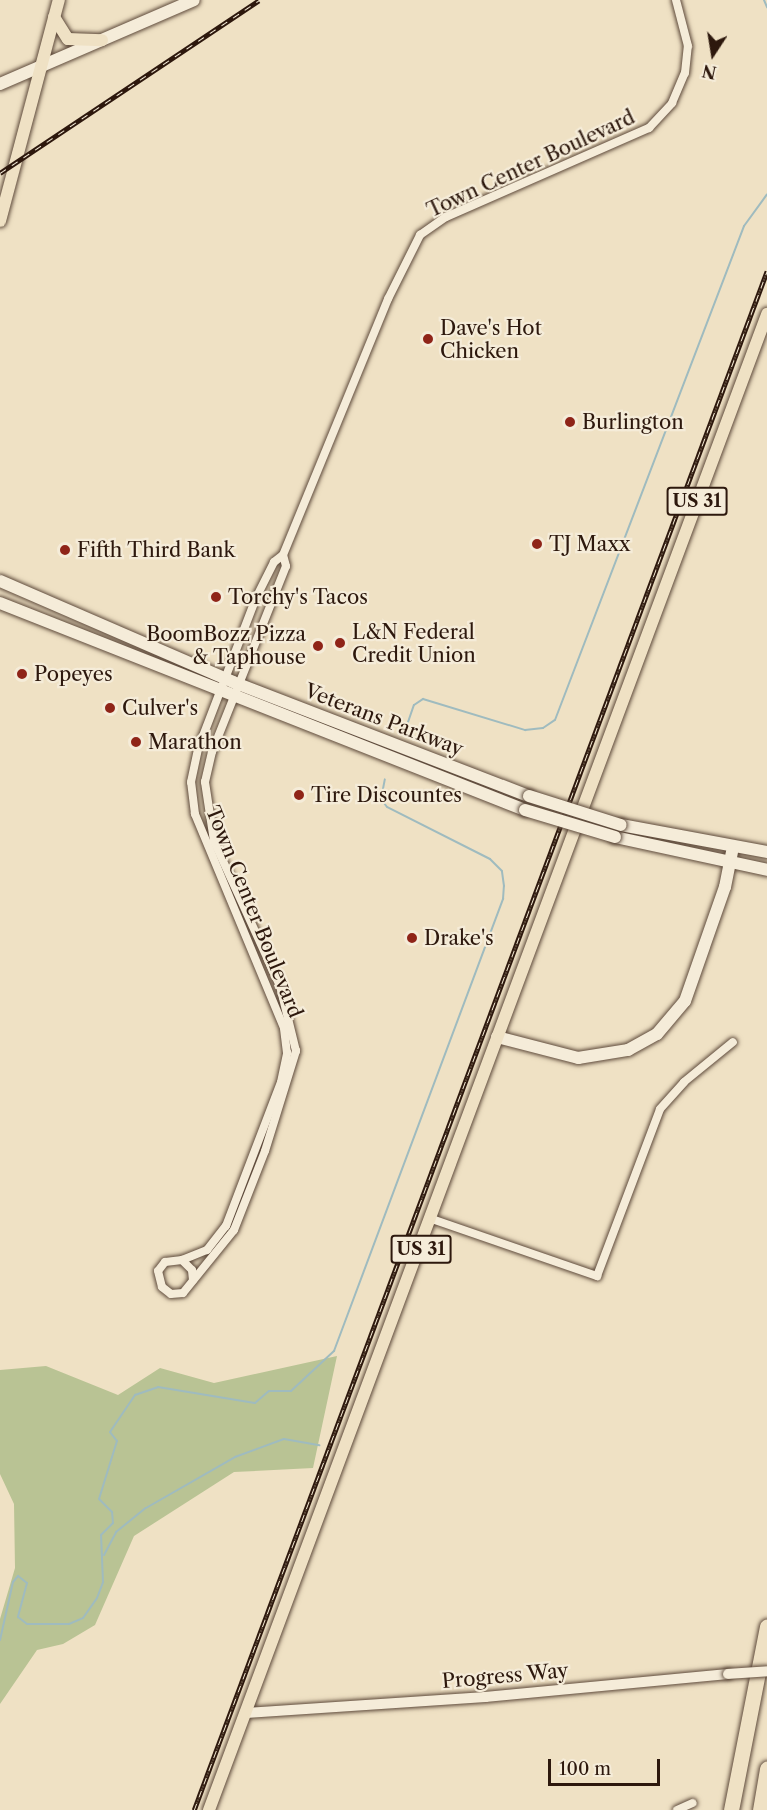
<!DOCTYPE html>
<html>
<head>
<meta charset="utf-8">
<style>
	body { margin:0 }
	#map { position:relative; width:767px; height:1810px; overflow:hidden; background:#efe1c4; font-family:"Libre Caslon Text",serif }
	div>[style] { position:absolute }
	.green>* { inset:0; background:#b9c394 }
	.stream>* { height:2px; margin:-1px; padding:0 1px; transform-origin:1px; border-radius:1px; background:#9fbbbf }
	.roads { filter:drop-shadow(0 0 2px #5e4a3b) drop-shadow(0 0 2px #5e4a3b) }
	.minor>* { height:8px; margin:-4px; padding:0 4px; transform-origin:4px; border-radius:4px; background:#f5ecd9 }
	.tertiary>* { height:10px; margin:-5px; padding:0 5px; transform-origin:5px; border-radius:5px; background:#f5ecd9 }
	.secondary>* { height:12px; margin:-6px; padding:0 6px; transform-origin:6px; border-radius:6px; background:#f5ecd9 }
	.primary>* { height:12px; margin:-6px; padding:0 6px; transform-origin:6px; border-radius:6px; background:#efe1c4 }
	.motorway>* { height:15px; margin:-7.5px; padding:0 7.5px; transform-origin:7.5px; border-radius:7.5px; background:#efe1c4 }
	.rail>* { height:4.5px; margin-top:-2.25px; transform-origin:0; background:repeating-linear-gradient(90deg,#f5ecd9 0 7px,#2d180d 0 14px); box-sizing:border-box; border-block:2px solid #2d180d }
	.bridges { filter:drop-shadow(0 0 2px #5e4a3b) drop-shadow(0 0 2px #5e4a3b) }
	.tertiary-bridge>* { height:10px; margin:-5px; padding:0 5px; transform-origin:5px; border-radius:5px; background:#f5ecd9 }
	.secondary-bridge>* { height:12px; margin:-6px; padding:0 6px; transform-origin:6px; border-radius:6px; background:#f5ecd9 }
	.dots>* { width:16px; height:16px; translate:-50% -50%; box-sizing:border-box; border:3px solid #f5ecd9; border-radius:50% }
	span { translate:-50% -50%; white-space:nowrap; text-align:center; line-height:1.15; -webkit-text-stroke:4.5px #f5ecd9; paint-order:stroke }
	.shield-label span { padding:2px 4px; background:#f5ecd9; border:2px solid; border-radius:4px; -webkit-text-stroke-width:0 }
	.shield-label { font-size:18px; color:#2d180d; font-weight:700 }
	.street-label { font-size:20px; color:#2d180d }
	.poi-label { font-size:20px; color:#2d180d }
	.left { translate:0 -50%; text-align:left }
	.right { translate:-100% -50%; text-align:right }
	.north { position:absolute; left:683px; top:24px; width:60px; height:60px; -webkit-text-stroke:4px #f5ecd9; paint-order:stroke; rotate:192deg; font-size:16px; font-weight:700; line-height:24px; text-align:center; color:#2d180d }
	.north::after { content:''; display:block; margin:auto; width:21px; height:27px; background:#2d180d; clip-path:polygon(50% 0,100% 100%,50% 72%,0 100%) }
	.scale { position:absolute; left:548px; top:1759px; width:112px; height:27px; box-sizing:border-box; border:3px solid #2d180d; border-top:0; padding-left:8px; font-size:18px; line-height:21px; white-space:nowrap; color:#2d180d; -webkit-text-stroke:4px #f5ecd9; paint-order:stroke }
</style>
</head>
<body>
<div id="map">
	<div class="green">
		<i style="clip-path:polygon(337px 1356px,313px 1468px,234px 1472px,134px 1536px,95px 1625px,63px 1644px,37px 1650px,0 1704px,0 1619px,15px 1568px,14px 1504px,0 1474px,0 1370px,46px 1366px,118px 1395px,160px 1368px,214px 1383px)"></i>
	</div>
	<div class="stream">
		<i style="left:764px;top:0;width:8px;rotate:67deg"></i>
		<i style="left:407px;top:725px;width:21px;rotate:-71deg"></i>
		<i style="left:414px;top:705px;width:11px;rotate:-34deg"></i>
		<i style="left:423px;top:699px;width:107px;rotate:16.9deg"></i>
		<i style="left:525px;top:730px;width:18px;rotate:-6deg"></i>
		<i style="left:543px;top:728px;width:14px;rotate:-34deg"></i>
		<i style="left:555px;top:720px;width:529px;rotate:-69.06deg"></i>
		<i style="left:744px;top:226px;width:39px;rotate:-54deg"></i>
		<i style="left:104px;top:1555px;width:26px;rotate:-62deg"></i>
		<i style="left:116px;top:1532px;width:38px;rotate:-39deg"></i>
		<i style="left:146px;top:1508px;width:103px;rotate:-29.8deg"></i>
		<i style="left:235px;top:1457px;width:52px;rotate:-20.2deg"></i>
		<i style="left:284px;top:1439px;width:36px;rotate:10deg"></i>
		<i style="left:0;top:1640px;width:59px;rotate:-77.4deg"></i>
		<i style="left:13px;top:1582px;width:8px;rotate:-50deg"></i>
		<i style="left:18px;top:1576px;width:11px;rotate:38deg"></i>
		<i style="left:27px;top:1583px;width:35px;rotate:105deg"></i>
		<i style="left:18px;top:1617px;width:11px;rotate:38deg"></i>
		<i style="left:27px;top:1624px;width:42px"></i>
		<i style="left:69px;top:1624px;width:15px;rotate:-23deg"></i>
		<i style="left:83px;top:1618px;width:24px;rotate:-55deg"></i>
		<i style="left:97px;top:1598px;width:17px;rotate:-69deg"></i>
		<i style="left:103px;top:1582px;width:47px;rotate:-92.4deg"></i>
		<i style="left:101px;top:1535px;width:17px;rotate:-45deg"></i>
		<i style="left:113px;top:1523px;width:11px;rotate:-95deg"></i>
		<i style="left:112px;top:1512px;width:18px;rotate:-135deg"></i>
		<i style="left:99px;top:1499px;width:61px;rotate:-72.8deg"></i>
		<i style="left:117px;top:1441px;width:11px;rotate:-128deg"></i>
		<i style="left:110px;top:1432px;width:45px;rotate:-56deg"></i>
		<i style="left:135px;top:1395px;width:24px;rotate:-19deg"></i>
		<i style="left:158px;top:1387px;width:98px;rotate:9.4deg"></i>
		<i style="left:255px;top:1403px;width:18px;rotate:-41deg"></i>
		<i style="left:269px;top:1391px;width:22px"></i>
		<i style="left:291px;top:1391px;width:59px;rotate:-42.9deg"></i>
		<i style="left:334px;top:1351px;width:483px;rotate:-69.5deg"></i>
		<i style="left:503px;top:899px;width:13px;rotate:-86deg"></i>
		<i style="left:504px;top:886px;width:15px;rotate:-98deg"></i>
		<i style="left:502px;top:871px;width:17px;rotate:-135deg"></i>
		<i style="left:490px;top:859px;width:115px;rotate:-153.2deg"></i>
		<i style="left:387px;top:807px;width:10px;rotate:-127deg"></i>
		<i style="left:381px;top:799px;width:20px;rotate:-79deg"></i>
	</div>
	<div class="roads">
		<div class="minor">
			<i style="left:432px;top:1219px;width:175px;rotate:19.1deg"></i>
			<i style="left:597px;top:1276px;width:178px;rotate:-69.3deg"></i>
			<i style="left:660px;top:1109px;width:36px;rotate:-48deg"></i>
			<i style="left:684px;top:1082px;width:63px;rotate:-39.2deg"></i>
			<i style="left:182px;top:1260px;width:27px;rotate:-22deg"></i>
			<i style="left:207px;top:1250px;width:31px;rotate:-52deg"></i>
			<i style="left:226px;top:1226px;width:154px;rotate:-69.1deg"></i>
			<i style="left:281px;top:1082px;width:30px;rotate:-78deg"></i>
			<i style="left:287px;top:1053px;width:25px;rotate:-97deg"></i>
			<i style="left:284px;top:1028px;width:232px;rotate:-112.6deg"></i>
			<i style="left:195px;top:814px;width:32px;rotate:-97deg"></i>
			<i style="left:191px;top:782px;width:34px;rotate:-78deg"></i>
			<i style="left:198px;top:749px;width:162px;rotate:-69deg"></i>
			<i style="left:256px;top:598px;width:40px;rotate:-63.4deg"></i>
			<i style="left:274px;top:562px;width:11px;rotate:-38deg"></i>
			<i style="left:283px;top:555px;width:277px;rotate:-67.7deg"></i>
			<i style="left:388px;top:299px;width:72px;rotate:-63.4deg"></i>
			<i style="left:420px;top:235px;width:32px;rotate:-35deg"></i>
			<i style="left:446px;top:217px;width:222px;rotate:-23.7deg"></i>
			<i style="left:649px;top:128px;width:34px;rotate:-47deg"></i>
			<i style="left:672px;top:103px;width:33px;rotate:-67deg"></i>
			<i style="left:685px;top:73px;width:27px;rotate:-84deg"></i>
			<i style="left:688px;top:46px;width:48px;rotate:-104.6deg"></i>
			<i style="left:193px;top:1280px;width:10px;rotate:-96deg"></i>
			<i style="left:192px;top:1270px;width:14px;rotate:-135deg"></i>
			<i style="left:182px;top:1260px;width:17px;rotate:173deg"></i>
			<i style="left:165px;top:1262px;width:11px;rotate:128deg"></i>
			<i style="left:158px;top:1271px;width:16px;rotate:76deg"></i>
			<i style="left:162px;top:1287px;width:11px;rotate:38deg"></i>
			<i style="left:171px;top:1294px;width:12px;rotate:-5deg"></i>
			<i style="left:183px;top:1293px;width:81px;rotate:-51deg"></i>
			<i style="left:234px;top:1230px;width:85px;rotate:-68.6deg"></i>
			<i style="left:265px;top:1151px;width:105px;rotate:-72.8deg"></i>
			<i style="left:296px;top:1051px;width:67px;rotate:-103.8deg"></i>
			<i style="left:280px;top:986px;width:159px;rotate:-114.5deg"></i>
			<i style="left:214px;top:841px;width:60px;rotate:-98.7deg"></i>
			<i style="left:205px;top:782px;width:31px;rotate:-77deg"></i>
			<i style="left:212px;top:752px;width:200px;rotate:-68.3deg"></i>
			<i style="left:286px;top:566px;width:11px;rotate:-105deg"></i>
			<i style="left:677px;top:1810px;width:17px;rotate:-24deg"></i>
		</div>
		<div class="tertiary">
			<i style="left:246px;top:1713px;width:240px;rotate:-3.8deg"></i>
			<i style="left:485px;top:1697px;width:244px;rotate:-5.4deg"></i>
		</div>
		<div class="secondary">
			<i style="left:0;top:84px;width:211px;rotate:-23.4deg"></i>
			<i style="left:0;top:581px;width:254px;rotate:23.4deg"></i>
			<i style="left:233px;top:682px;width:317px;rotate:21.1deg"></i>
			<i style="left:0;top:603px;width:564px;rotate:21.52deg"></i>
			<i style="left:621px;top:825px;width:148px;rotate:10.5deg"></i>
			<i style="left:615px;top:837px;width:156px;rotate:12.2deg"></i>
			<i style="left:497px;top:1037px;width:84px;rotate:14.5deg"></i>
			<i style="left:578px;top:1058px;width:51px;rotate:-9.1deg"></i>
			<i style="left:628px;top:1050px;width:33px;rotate:-29deg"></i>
			<i style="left:657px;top:1034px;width:43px;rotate:-49.7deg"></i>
			<i style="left:685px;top:1001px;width:121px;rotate:-70.7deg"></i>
			<i style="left:725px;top:887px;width:41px;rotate:-78.7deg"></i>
		</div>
		<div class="primary">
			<i style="left:54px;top:17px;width:26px;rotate:58deg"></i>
			<i style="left:68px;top:39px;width:34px;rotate:2deg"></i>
			<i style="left:0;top:221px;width:229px;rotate:-75.1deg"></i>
			<i style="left:209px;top:1810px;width:1597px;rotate:-69.54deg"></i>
		</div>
		<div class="motorway">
			<i style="left:731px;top:1810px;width:187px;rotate:-78.9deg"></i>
			<i style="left:760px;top:1810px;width:42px;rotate:-80.3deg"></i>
		</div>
	</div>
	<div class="rail">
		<i style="left:0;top:173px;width:311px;rotate:-33.7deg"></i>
		<i style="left:194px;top:1810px;width:1642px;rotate:-69.58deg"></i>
	</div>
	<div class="bridges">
		<div class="tertiary-bridge">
			<i style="left:728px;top:1674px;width:39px;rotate:-4deg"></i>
		</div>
		<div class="secondary-bridge">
			<i style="left:529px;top:796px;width:96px;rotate:17.5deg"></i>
			<i style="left:525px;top:810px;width:94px;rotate:16.7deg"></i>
		</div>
	</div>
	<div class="dots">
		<i style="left:428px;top:339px;background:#8f2418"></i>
		<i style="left:570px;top:422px;background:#8f2418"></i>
		<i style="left:537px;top:544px;background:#8f2418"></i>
		<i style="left:65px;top:550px;background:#8f2418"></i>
		<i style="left:216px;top:597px;background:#8f2418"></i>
		<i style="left:340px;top:643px;background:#8f2418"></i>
		<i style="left:318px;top:646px;background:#8f2418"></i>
		<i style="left:22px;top:674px;background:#8f2418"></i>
		<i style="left:110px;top:708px;background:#8f2418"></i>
		<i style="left:136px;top:742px;background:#8f2418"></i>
		<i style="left:299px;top:795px;background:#8f2418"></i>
		<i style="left:412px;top:938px;background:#8f2418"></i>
	</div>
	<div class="shield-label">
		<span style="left:697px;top:501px">US 31</span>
		<span style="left:421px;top:1249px">US 31</span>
	</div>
	<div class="street-label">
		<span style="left:531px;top:164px;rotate:-25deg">Town Center Boulevard</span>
		<span style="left:384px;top:720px;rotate:21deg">Veterans Parkway</span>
		<span style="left:254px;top:912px;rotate:68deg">Town Center Boulevard</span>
		<span style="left:505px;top:1676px;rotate:-5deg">Progress Way</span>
	</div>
	<div class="poi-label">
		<span class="left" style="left:440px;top:340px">Dave's Hot<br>Chicken</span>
		<span class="left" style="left:582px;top:422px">Burlington</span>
		<span class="left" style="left:549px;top:544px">TJ Maxx</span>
		<span class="left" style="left:77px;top:550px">Fifth Third Bank</span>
		<span class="left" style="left:228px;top:597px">Torchy's Tacos</span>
		<span class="left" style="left:352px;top:644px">L&amp;N Federal<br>Credit Union</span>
		<span class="right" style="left:306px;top:646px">BoomBozz Pizza<br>&amp; Taphouse</span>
		<span class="left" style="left:34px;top:674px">Popeyes</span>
		<span class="left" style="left:122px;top:708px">Culver's</span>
		<span class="left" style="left:148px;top:742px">Marathon</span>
		<span class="left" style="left:311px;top:795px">Tire Discountes</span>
		<span class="left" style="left:424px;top:938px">Drake's</span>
	</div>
	<div class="north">N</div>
	<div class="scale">100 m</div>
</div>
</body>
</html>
